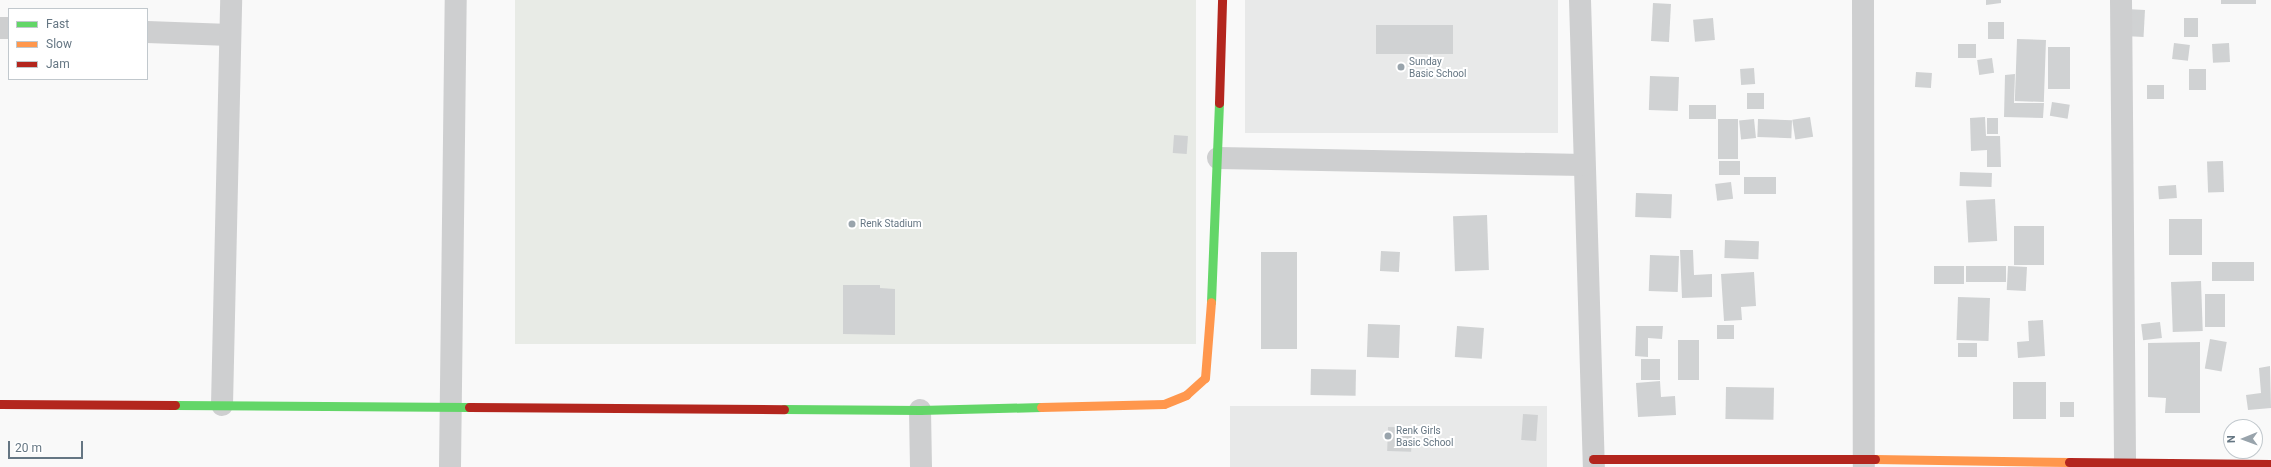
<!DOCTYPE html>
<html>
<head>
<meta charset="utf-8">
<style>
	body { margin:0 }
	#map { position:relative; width:2271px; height:467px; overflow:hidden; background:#f9f9f9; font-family:Roboto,sans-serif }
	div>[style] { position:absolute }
	.built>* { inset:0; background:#e8e9e9; transform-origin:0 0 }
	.green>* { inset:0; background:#e8ebe6; transform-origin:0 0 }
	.building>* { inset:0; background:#d0d2d3; transform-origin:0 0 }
	.street>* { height:22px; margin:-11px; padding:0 11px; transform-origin:11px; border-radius:11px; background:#cecfd0 }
	.fast>* { height:9px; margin:-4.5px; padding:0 4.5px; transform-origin:4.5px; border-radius:4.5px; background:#63d668 }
	.slow>* { height:9px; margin:-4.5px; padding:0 4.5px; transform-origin:4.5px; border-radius:4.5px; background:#ff974d }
	.jam>* { height:9px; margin:-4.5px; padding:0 4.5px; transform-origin:4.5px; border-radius:4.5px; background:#b3261e }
	.dots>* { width:11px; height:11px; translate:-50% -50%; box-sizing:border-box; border:2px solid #fff; border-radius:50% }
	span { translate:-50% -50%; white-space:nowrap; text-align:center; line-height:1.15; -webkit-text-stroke:4px #fff; paint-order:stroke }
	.poi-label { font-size:10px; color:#657683 }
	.left { translate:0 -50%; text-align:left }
	.legend { position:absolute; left:8px; top:8px; width:140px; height:72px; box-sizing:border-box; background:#fff; border:1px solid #c1c8cd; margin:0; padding:5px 7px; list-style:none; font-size:12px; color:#657683 }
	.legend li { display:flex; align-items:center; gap:8px; height:20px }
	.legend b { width:20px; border:1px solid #c1c8cd }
	.north { position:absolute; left:2223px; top:419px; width:40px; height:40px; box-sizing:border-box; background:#fff; border:1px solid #c1c8cd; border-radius:50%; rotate:269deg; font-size:11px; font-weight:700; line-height:16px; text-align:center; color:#657683 }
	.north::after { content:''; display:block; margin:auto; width:14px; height:18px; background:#99a4ac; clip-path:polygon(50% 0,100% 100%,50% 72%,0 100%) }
	.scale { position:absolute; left:8px; top:441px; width:75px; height:18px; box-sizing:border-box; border:2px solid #657683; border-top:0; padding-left:5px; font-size:12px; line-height:14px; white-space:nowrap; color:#657683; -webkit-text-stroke:3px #fff; paint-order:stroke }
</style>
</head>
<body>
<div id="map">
	<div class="built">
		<i style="left:1245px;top:0;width:313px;height:133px"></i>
		<i style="left:1230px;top:406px;width:317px;height:61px"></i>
	</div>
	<div class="green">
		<i style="left:515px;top:0;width:681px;height:344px"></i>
	</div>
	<div class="building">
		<i style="clip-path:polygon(1986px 0,2001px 0,2001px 3px,1986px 5px)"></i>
		<i style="left:2221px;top:0;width:35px;height:4px"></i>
		<i style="left:1653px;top:3px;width:18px;height:38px;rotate:3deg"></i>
		<i style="left:2126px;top:9px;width:19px;height:27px;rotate:3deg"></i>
		<i style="left:1713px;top:18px;width:22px;height:20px;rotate:85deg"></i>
		<i style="left:2184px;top:18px;width:14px;height:19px"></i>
		<i style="left:1988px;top:22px;width:16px;height:17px"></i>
		<i style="left:1453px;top:25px;width:29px;height:77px;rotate:90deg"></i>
		<i style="left:2017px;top:39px;width:29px;height:62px;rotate:2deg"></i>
		<i style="left:2174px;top:43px;width:16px;height:16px;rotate:7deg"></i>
		<i style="left:2229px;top:43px;width:19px;height:17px;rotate:87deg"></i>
		<i style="left:1958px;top:44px;width:18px;height:14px"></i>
		<i style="left:2048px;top:47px;width:22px;height:42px"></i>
		<i style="left:1992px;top:58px;width:15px;height:15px;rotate:82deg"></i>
		<i style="left:1754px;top:68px;width:16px;height:14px;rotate:86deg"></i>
		<i style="left:2189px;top:69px;width:17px;height:21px"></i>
		<i style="left:1916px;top:72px;width:16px;height:15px;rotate:4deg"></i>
		<i style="clip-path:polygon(2015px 74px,2014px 103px,2044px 103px,2043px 118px,2004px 117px,2005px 75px)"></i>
		<i style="left:1650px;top:76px;width:29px;height:34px;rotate:2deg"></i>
		<i style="left:2147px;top:85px;width:17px;height:14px"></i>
		<i style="left:1747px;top:93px;width:17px;height:16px"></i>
		<i style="left:2052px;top:102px;width:18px;height:14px;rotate:9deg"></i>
		<i style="left:1689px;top:105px;width:27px;height:14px"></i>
		<i style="left:1810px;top:117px;width:20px;height:18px;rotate:81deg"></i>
		<i style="clip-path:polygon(1985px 117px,1986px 136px,2000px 136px,2001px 167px,1987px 167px,1987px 150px,1971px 151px,1970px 118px)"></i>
		<i style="left:1987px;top:118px;width:11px;height:16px"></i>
		<i style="left:1718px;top:119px;width:20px;height:40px"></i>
		<i style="left:1754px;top:119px;width:19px;height:15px;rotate:84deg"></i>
		<i style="left:1758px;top:119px;width:34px;height:18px;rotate:2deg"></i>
		<i style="left:1174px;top:135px;width:14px;height:18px;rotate:4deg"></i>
		<i style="left:1719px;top:161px;width:21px;height:14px"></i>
		<i style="left:2223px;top:161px;width:31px;height:16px;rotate:88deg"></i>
		<i style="left:1960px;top:172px;width:32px;height:14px;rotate:2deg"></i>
		<i style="left:1744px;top:177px;width:32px;height:17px"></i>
		<i style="left:1731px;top:182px;width:17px;height:16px;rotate:83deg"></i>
		<i style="left:2176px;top:185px;width:13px;height:18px;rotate:86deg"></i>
		<i style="left:1636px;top:193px;width:36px;height:24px;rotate:2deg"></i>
		<i style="left:1995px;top:199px;width:42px;height:29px;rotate:87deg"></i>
		<i style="left:1487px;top:215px;width:55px;height:34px;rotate:88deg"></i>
		<i style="left:2169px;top:219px;width:33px;height:36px"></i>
		<i style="left:2014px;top:226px;width:30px;height:39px"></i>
		<i style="left:1725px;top:240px;width:34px;height:18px;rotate:2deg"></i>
		<i style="clip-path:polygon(1680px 250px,1693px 250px,1694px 275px,1712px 274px,1712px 297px,1682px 298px)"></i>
		<i style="left:1381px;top:251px;width:19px;height:20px;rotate:3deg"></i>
		<i style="left:1261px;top:252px;width:36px;height:97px"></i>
		<i style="left:1650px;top:255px;width:29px;height:36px;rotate:2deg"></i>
		<i style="left:2212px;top:262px;width:42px;height:19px"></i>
		<i style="left:1934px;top:266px;width:30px;height:18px"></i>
		<i style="left:1966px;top:266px;width:40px;height:16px"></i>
		<i style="left:2008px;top:266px;width:19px;height:24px;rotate:3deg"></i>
		<i style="clip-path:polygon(1754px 272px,1756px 306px,1741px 307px,1742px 320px,1724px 321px,1721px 274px)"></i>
		<i style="left:2201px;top:281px;width:50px;height:30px;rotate:88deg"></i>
		<i style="clip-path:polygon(843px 285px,880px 285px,880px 288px,895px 289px,895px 335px,843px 334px)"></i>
		<i style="left:2205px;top:294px;width:20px;height:33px"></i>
		<i style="left:1958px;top:297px;width:32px;height:43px;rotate:2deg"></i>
		<i style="clip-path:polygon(2043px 320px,2045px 356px,2018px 358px,2017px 342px,2029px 341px,2028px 321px)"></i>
		<i style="left:2160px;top:322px;width:16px;height:19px;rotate:83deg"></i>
		<i style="left:1368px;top:324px;width:32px;height:33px;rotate:2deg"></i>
		<i style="left:1717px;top:325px;width:17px;height:14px"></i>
		<i style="left:1457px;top:326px;width:27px;height:31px;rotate:4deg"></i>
		<i style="clip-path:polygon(1636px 326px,1663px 326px,1662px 339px,1648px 338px,1648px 357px,1635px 356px)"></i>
		<i style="left:2210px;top:339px;width:17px;height:30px;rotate:10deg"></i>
		<i style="left:1678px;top:340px;width:21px;height:40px"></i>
		<i style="clip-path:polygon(2200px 342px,2200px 413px,2165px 413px,2166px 398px,2148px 397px,2148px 343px)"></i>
		<i style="left:1958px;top:343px;width:19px;height:14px"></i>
		<i style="left:1641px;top:359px;width:19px;height:21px"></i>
		<i style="clip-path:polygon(2270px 366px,2271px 408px,2248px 410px,2246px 395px,2261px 393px,2259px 368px)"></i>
		<i style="left:1311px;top:369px;width:45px;height:26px;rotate:1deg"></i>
		<i style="clip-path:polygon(1660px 381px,1661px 397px,1675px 396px,1676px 415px,1638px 417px,1636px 383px)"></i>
		<i style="left:2013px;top:382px;width:33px;height:37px"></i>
		<i style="left:1726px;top:387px;width:48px;height:32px;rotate:1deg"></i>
		<i style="left:2060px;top:402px;width:14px;height:15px"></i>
		<i style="left:1523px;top:414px;width:15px;height:26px;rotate:4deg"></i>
		<i style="left:1388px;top:427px;width:24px;height:24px;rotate:2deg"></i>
	</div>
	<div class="street">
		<i style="left:1580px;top:0;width:467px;rotate:88.3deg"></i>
		<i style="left:1863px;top:0;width:467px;rotate:89.9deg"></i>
		<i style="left:2121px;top:0;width:467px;rotate:89.5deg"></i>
		<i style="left:0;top:28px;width:9px"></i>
		<i style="left:147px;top:32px;width:83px;rotate:2.1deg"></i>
		<i style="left:1218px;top:158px;width:366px;rotate:1.1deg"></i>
		<i style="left:222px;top:405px;width:405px;rotate:-88.7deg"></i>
		<i style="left:920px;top:410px;width:57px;rotate:89deg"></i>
		<i style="left:450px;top:467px;width:467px;rotate:-89.3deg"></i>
	</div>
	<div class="fast">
		<i style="left:1211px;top:302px;width:199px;rotate:-87.7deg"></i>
		<i style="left:175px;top:405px;width:294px;rotate:0.4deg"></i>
		<i style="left:784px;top:409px;width:136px;rotate:0.4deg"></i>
		<i style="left:920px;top:410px;width:121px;rotate:-1.4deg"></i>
	</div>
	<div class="slow">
		<i style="left:1041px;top:407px;width:123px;rotate:-1.4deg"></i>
		<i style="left:1164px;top:404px;width:24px;rotate:-22deg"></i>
		<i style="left:1186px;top:395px;width:25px;rotate:-42deg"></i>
		<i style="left:1205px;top:378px;width:76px;rotate:-85.5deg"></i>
		<i style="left:1875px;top:459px;width:194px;rotate:0.9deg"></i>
	</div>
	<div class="jam">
		<i style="left:1219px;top:103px;width:103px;rotate:-88.3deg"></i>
		<i style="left:0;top:404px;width:175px;rotate:0.3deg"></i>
		<i style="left:469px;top:407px;width:315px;rotate:0.4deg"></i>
		<i style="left:1593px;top:459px;width:282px"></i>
		<i style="left:2069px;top:462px;width:202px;rotate:0.6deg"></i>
	</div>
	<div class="dots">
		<i style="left:1401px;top:67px;background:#99a4ac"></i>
		<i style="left:852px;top:224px;background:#99a4ac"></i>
		<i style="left:1388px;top:436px;background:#99a4ac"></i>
	</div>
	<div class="poi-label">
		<span class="left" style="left:1409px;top:67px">Sunday<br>Basic School</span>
		<span class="left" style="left:860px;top:224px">Renk Stadium</span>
		<span class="left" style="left:1396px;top:436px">Renk Girls<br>Basic School</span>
	</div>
	<ul class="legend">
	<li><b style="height:5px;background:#63d668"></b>Fast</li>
	<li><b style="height:5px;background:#ff974d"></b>Slow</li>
	<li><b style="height:5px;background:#b3261e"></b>Jam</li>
	</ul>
	<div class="north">N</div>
	<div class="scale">20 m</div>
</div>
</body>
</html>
